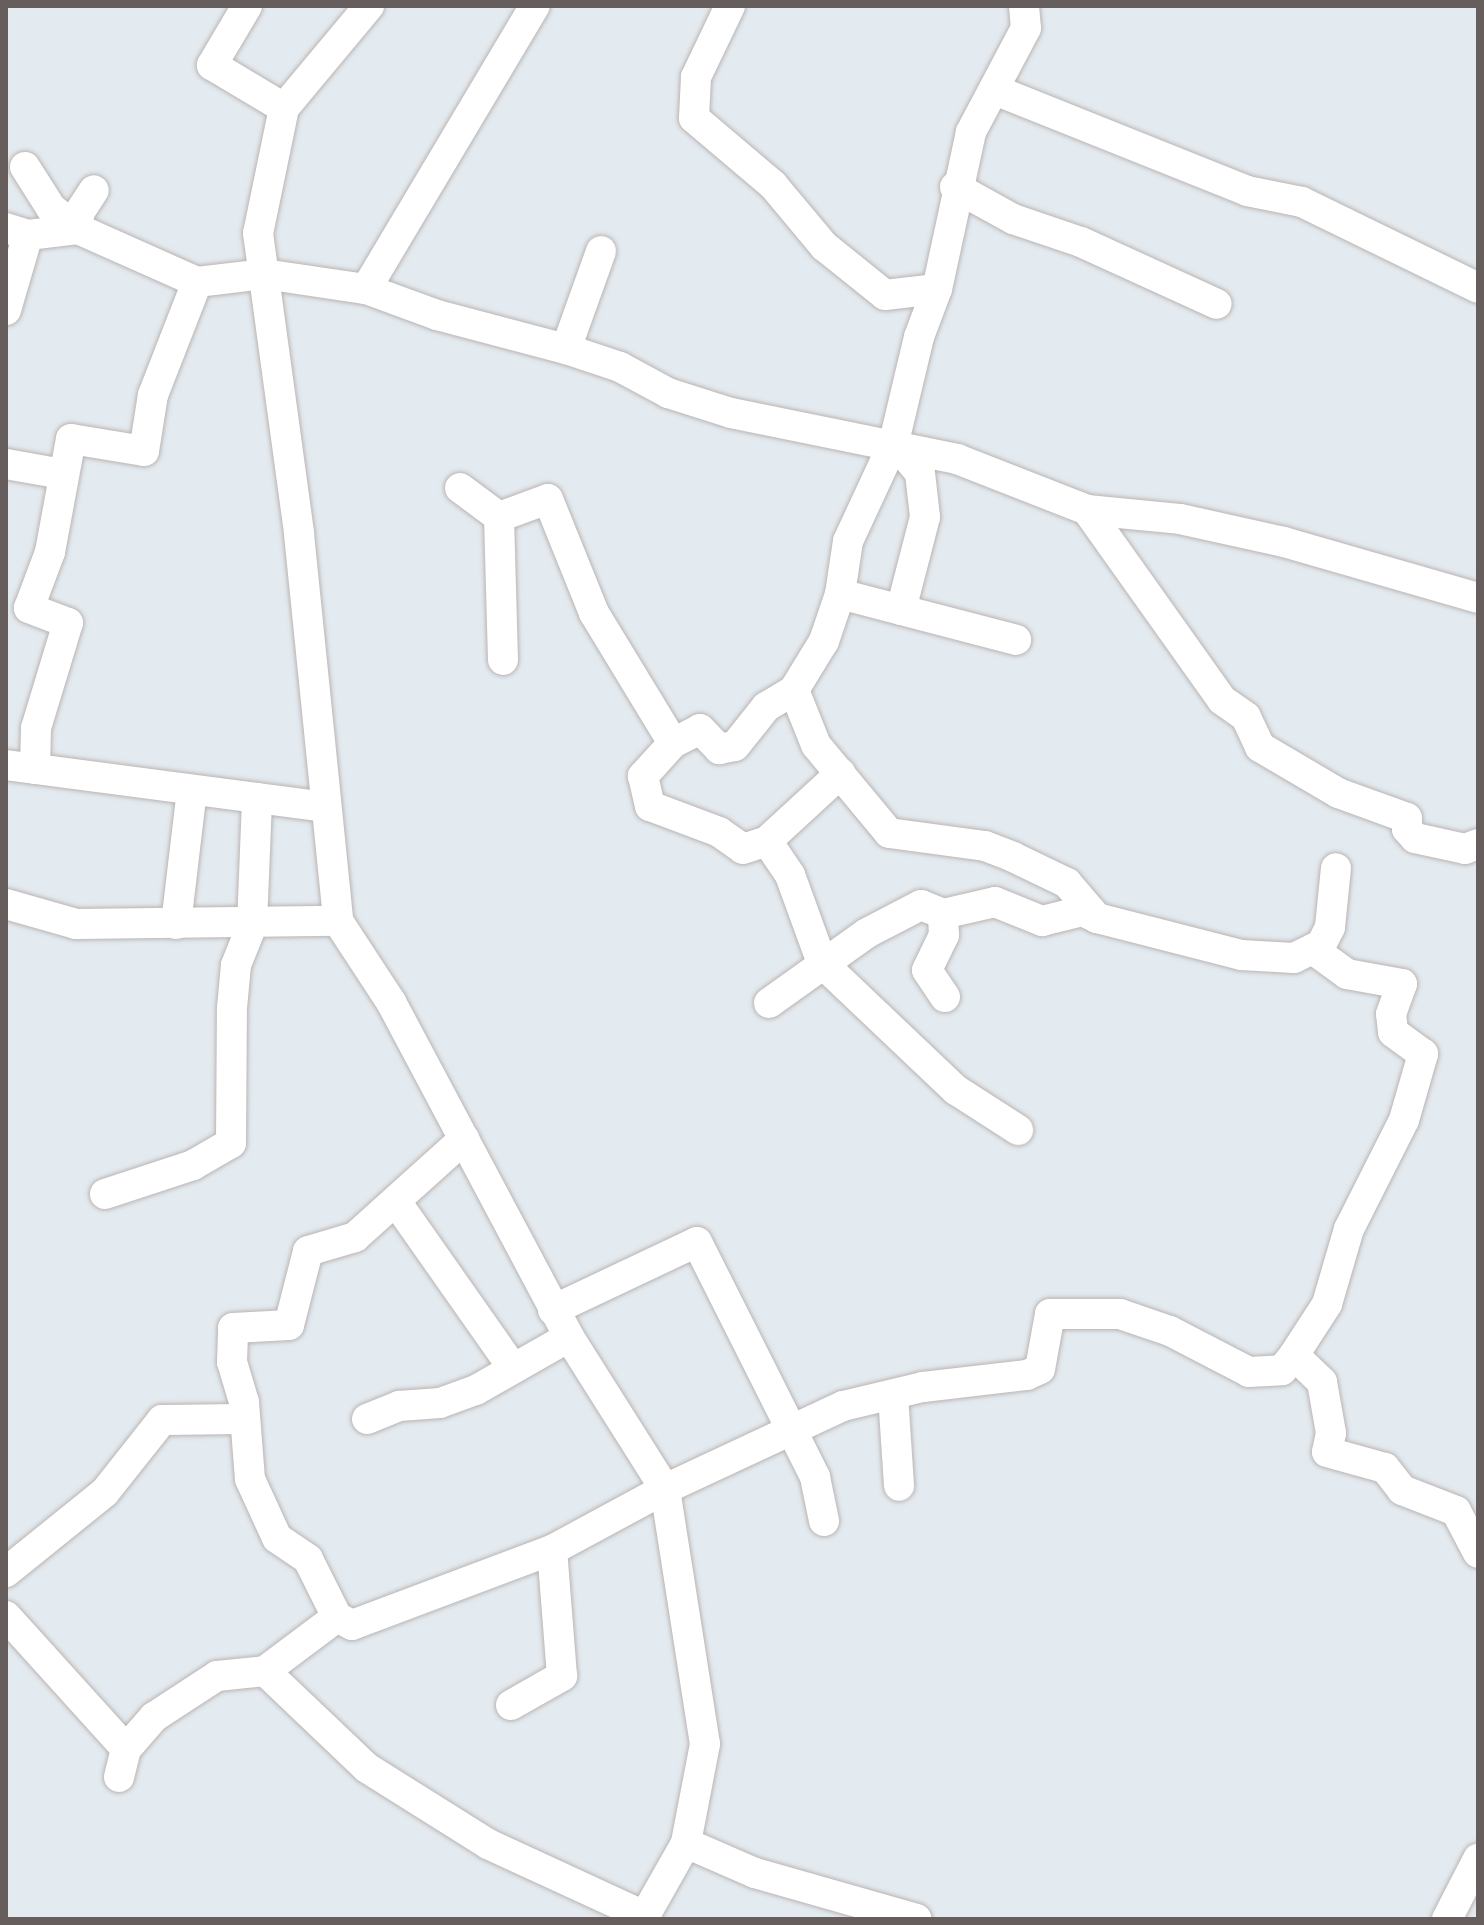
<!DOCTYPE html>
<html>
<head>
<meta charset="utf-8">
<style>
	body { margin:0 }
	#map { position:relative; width:1484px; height:1925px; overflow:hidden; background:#e4ebf0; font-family:"PT Sans Narrow",sans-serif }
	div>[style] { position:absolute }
	.roads { filter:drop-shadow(0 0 2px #bab4b2) drop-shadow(0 0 2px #bab4b2) }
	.minor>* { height:30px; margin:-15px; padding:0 15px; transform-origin:15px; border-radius:15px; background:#fff }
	span { translate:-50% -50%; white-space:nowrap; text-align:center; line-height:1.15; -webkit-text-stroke:8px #fff; paint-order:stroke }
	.frame { position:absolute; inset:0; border:8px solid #665e5c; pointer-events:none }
</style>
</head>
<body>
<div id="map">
	<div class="roads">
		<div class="minor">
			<i style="left:247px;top:6px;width:69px;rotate:120.7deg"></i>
			<i style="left:212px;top:65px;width:84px;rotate:30.8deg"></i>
			<i style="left:369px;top:6px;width:133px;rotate:129.8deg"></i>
			<i style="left:284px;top:108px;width:128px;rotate:101.7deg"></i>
			<i style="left:258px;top:233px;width:304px;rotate:82.2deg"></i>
			<i style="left:299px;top:534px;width:389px;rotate:84.2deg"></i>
			<i style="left:338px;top:921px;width:97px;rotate:56.8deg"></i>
			<i style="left:391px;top:1002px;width:379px;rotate:62deg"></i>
			<i style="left:569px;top:1337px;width:180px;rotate:57.7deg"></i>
			<i style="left:665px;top:1489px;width:258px;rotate:81.1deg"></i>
			<i style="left:705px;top:1744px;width:101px;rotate:100.9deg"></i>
			<i style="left:686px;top:1843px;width:75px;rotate:23.5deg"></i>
			<i style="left:755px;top:1873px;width:168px;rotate:15.9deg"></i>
			<i style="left:730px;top:6px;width:79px;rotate:115.6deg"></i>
			<i style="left:696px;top:77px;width:41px;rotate:92.8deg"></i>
			<i style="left:694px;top:118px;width:104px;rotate:40.3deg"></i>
			<i style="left:773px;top:185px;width:80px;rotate:50.1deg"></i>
			<i style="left:824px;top:246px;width:78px;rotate:38.8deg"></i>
			<i style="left:885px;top:295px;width:52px;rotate:-6.6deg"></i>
			<i style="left:1024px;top:6px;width:22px;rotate:85deg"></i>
			<i style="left:1026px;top:28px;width:118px;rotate:117.9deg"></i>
			<i style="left:971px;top:132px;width:161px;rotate:102.2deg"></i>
			<i style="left:937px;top:289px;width:51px;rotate:110.6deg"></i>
			<i style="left:919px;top:337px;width:108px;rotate:103.4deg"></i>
			<i style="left:894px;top:442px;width:109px;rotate:114.9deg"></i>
			<i style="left:848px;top:541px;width:54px;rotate:98.6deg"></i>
			<i style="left:840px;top:594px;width:50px;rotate:108.8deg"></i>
			<i style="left:824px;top:641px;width:57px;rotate:121.5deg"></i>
			<i style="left:794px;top:690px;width:59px;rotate:68.2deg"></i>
			<i style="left:816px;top:745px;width:114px;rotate:50.3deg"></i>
			<i style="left:889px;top:833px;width:97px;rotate:7.7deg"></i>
			<i style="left:985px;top:846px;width:30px;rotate:21deg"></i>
			<i style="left:1013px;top:857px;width:60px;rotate:25.7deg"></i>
			<i style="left:1067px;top:883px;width:46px;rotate:49.4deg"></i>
			<i style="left:1097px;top:918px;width:149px;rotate:14.4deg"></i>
			<i style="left:1241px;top:955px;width:53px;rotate:3.2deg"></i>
			<i style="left:1294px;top:958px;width:30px;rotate:-26deg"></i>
			<i style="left:1321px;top:945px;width:20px;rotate:-63deg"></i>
			<i style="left:1330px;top:927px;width:59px;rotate:-84.2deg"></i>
			<i style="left:995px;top:90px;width:271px;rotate:21.8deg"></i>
			<i style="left:1247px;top:191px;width:56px;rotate:11.3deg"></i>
			<i style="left:1302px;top:202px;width:196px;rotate:26deg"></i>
			<i style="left:25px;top:167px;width:49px;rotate:57.6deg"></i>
			<i style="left:51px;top:208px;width:34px;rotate:38deg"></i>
			<i style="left:955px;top:187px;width:66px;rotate:28.9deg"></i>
			<i style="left:1013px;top:219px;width:72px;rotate:18.7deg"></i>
			<i style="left:1081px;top:242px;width:149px;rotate:24.5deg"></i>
			<i style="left:6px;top:228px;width:23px;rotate:18deg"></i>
			<i style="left:28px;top:235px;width:50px;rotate:-6.8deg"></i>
			<i style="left:78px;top:229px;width:130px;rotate:24deg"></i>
			<i style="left:197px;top:282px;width:67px;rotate:-6.8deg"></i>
			<i style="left:264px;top:274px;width:103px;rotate:8.4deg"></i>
			<i style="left:366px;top:289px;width:76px;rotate:20.1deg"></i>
			<i style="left:437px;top:315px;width:133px;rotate:14.8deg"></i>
			<i style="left:566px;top:349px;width:57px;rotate:18.4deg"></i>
			<i style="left:620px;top:367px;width:55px;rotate:28.4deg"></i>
			<i style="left:668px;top:393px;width:66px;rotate:17.6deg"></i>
			<i style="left:731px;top:413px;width:231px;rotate:11.5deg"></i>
			<i style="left:957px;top:459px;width:140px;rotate:21.4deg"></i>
			<i style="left:1087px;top:510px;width:233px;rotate:54.6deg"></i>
			<i style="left:1222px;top:700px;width:29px;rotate:35deg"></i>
			<i style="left:1246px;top:717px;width:33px;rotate:65deg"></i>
			<i style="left:1260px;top:747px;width:91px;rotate:30.5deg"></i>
			<i style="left:1338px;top:793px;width:73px;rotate:19.9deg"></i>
			<i style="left:1407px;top:818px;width:11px;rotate:90deg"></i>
			<i style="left:1407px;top:829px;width:12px;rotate:48deg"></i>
			<i style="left:1415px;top:838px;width:51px;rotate:12.4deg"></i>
			<i style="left:1465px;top:849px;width:14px;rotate:-21deg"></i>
			<i style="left:78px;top:229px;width:16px;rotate:-86deg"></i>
			<i style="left:79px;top:213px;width:27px;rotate:-57deg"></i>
			<i style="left:366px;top:289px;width:330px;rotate:-59.2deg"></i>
			<i style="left:6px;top:310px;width:78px;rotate:-73.7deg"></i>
			<i style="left:566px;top:349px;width:104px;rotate:-70.3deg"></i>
			<i style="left:894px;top:442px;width:40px;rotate:50deg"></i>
			<i style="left:920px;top:473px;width:44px;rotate:83.5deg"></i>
			<i style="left:925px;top:517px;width:96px;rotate:104.5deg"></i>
			<i style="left:6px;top:464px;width:58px;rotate:10deg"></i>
			<i style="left:460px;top:488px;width:49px;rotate:36.6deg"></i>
			<i style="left:499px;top:517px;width:52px;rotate:-20.2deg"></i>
			<i style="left:548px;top:499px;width:123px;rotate:68deg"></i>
			<i style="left:594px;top:613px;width:152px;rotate:58.7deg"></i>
			<i style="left:673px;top:743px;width:45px;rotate:132.3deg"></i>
			<i style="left:643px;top:776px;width:31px;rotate:77deg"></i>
			<i style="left:650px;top:806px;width:74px;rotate:20.6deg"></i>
			<i style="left:719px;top:832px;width:29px;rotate:35deg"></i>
			<i style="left:743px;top:849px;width:25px;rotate:-18deg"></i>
			<i style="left:767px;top:841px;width:41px;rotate:55.9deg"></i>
			<i style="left:790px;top:875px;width:94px;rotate:70deg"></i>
			<i style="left:822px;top:963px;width:185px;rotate:43.5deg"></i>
			<i style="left:956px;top:1090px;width:74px;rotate:32.8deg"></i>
			<i style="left:1087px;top:510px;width:93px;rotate:5.5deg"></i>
			<i style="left:1180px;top:519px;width:107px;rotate:12.5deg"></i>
			<i style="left:1284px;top:542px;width:202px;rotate:16.1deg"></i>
			<i style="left:499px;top:517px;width:143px;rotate:88.4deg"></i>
			<i style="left:840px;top:594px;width:182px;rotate:14.6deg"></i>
			<i style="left:673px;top:743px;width:30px;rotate:-27deg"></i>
			<i style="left:700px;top:729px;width:28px;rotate:46deg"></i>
			<i style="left:719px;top:749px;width:16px;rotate:-11deg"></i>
			<i style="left:735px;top:746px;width:50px;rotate:-51.5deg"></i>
			<i style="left:766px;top:707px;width:33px;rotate:-31deg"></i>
			<i style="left:6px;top:765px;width:320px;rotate:7.5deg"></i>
			<i style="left:35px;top:769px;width:41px;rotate:-88.6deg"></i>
			<i style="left:36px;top:728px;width:110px;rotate:-73.1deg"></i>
			<i style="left:68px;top:623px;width:42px;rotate:-159deg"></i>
			<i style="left:29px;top:608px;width:60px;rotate:-69.4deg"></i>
			<i style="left:50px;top:552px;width:115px;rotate:-79.5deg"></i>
			<i style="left:71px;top:439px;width:74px;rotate:9.3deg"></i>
			<i style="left:144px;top:451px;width:57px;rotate:-80.9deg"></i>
			<i style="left:153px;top:395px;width:121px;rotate:-68.7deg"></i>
			<i style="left:767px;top:841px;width:100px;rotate:-42.6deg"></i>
			<i style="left:6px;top:904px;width:73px;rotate:15.9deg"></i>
			<i style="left:76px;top:924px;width:262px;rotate:-0.7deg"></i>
			<i style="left:176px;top:924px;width:135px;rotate:-83.2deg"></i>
			<i style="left:945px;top:997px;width:32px;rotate:-124deg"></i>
			<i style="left:927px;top:970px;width:39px;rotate:-64deg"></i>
			<i style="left:944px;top:935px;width:21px;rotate:-93deg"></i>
			<i style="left:943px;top:914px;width:53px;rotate:-13deg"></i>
			<i style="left:995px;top:902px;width:51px;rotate:22deg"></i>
			<i style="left:1042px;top:921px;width:41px;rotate:-14deg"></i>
			<i style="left:1082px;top:911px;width:17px;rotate:25deg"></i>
			<i style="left:769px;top:1003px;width:120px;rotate:-35.5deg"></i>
			<i style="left:867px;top:933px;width:61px;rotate:-27.4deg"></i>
			<i style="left:921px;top:905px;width:24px;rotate:22deg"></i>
			<i style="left:105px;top:1194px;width:93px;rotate:-18.2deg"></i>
			<i style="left:193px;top:1165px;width:44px;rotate:-30.1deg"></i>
			<i style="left:231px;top:1143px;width:135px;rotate:-89.6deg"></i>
			<i style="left:232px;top:1008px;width:43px;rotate:-84.7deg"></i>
			<i style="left:236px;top:965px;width:43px;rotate:-68.2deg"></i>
			<i style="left:252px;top:925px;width:127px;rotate:-87.7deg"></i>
			<i style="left:397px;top:1203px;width:202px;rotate:54.9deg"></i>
			<i style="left:553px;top:1310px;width:159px;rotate:-25.3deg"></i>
			<i style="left:697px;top:1242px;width:263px;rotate:63.3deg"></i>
			<i style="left:815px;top:1477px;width:45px;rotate:78.4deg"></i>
			<i style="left:1294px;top:1355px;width:61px;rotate:-57.1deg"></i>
			<i style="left:1327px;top:1304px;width:78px;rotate:-73.7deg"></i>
			<i style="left:1349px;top:1229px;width:122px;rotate:-63.2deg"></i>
			<i style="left:1404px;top:1120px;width:69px;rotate:-73.9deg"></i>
			<i style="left:1423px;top:1054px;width:37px;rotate:-144deg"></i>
			<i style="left:1393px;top:1032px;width:18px;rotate:-96deg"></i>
			<i style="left:1391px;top:1014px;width:32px;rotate:-70deg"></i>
			<i style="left:1402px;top:984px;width:56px;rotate:-169.7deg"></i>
			<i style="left:1347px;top:974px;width:39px;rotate:-144deg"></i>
			<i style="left:893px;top:1395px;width:91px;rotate:86.2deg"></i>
			<i style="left:367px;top:1419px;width:35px;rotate:-22deg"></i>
			<i style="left:399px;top:1406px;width:41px;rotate:-4.2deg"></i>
			<i style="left:440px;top:1403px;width:38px;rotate:-20deg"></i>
			<i style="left:476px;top:1390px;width:107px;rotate:-29.7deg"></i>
			<i style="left:6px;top:1572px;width:127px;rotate:-38.9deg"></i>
			<i style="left:105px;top:1492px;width:92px;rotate:-51.6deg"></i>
			<i style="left:162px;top:1420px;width:81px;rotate:-0.7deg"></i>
			<i style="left:6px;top:1616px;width:179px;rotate:47.9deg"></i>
			<i style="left:337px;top:1617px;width:17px;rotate:28deg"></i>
			<i style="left:352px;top:1625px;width:214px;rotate:-20.6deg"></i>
			<i style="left:552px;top:1550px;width:128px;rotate:-28.4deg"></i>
			<i style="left:665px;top:1489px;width:196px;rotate:-25deg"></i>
			<i style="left:843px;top:1406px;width:82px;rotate:-13.4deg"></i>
			<i style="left:923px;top:1387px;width:105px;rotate:-6.6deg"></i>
			<i style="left:1027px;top:1375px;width:14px;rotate:-25deg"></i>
			<i style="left:1040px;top:1369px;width:56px;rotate:-79.7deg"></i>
			<i style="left:1050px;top:1314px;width:70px"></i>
			<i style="left:1120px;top:1314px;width:53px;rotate:18.8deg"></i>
			<i style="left:1170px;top:1331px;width:89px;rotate:27.4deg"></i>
			<i style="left:1249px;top:1372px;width:33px;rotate:-3deg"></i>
			<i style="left:1282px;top:1370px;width:19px;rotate:-51deg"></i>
			<i style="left:1294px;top:1355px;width:39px;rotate:44deg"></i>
			<i style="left:1322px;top:1382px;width:52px;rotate:80deg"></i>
			<i style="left:1331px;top:1433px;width:19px;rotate:102deg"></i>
			<i style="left:1327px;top:1452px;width:60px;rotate:15.4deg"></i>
			<i style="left:1385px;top:1468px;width:28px;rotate:52deg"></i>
			<i style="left:1402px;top:1490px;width:58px;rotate:21.3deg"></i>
			<i style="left:1456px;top:1511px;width:47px;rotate:62.4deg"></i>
			<i style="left:265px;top:1671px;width:90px;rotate:-36.9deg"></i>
			<i style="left:337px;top:1617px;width:65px;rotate:-116.6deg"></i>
			<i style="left:308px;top:1559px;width:37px;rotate:-146deg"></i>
			<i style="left:277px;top:1538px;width:65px;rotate:-114.6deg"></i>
			<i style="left:250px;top:1479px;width:77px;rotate:-94.5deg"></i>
			<i style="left:244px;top:1402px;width:42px;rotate:-106.7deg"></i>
			<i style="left:232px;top:1362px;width:34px;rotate:-88deg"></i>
			<i style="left:233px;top:1328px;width:56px;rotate:-3.1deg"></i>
			<i style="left:289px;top:1325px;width:76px;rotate:-75.6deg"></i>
			<i style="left:308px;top:1251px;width:49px;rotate:-16.6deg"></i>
			<i style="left:355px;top:1237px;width:147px;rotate:-42deg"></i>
			<i style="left:511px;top:1705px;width:59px;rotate:-29.6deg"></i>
			<i style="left:562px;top:1676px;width:126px;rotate:-94.5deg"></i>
			<i style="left:119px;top:1777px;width:29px;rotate:-76deg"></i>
			<i style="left:126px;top:1749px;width:43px;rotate:-48.8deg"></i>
			<i style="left:154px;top:1717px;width:75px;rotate:-33.1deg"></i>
			<i style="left:217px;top:1676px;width:48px;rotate:-5.9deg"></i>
			<i style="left:265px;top:1671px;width:141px;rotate:43.6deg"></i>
			<i style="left:367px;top:1768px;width:143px;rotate:32.1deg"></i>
			<i style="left:488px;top:1844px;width:167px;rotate:24.7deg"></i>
			<i style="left:640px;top:1914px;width:7px;rotate:-8deg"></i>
			<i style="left:643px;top:1919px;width:87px;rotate:-60.5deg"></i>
			<i style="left:1447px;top:1919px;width:68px;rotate:-62.7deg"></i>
		</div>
	</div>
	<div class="frame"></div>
</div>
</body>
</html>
